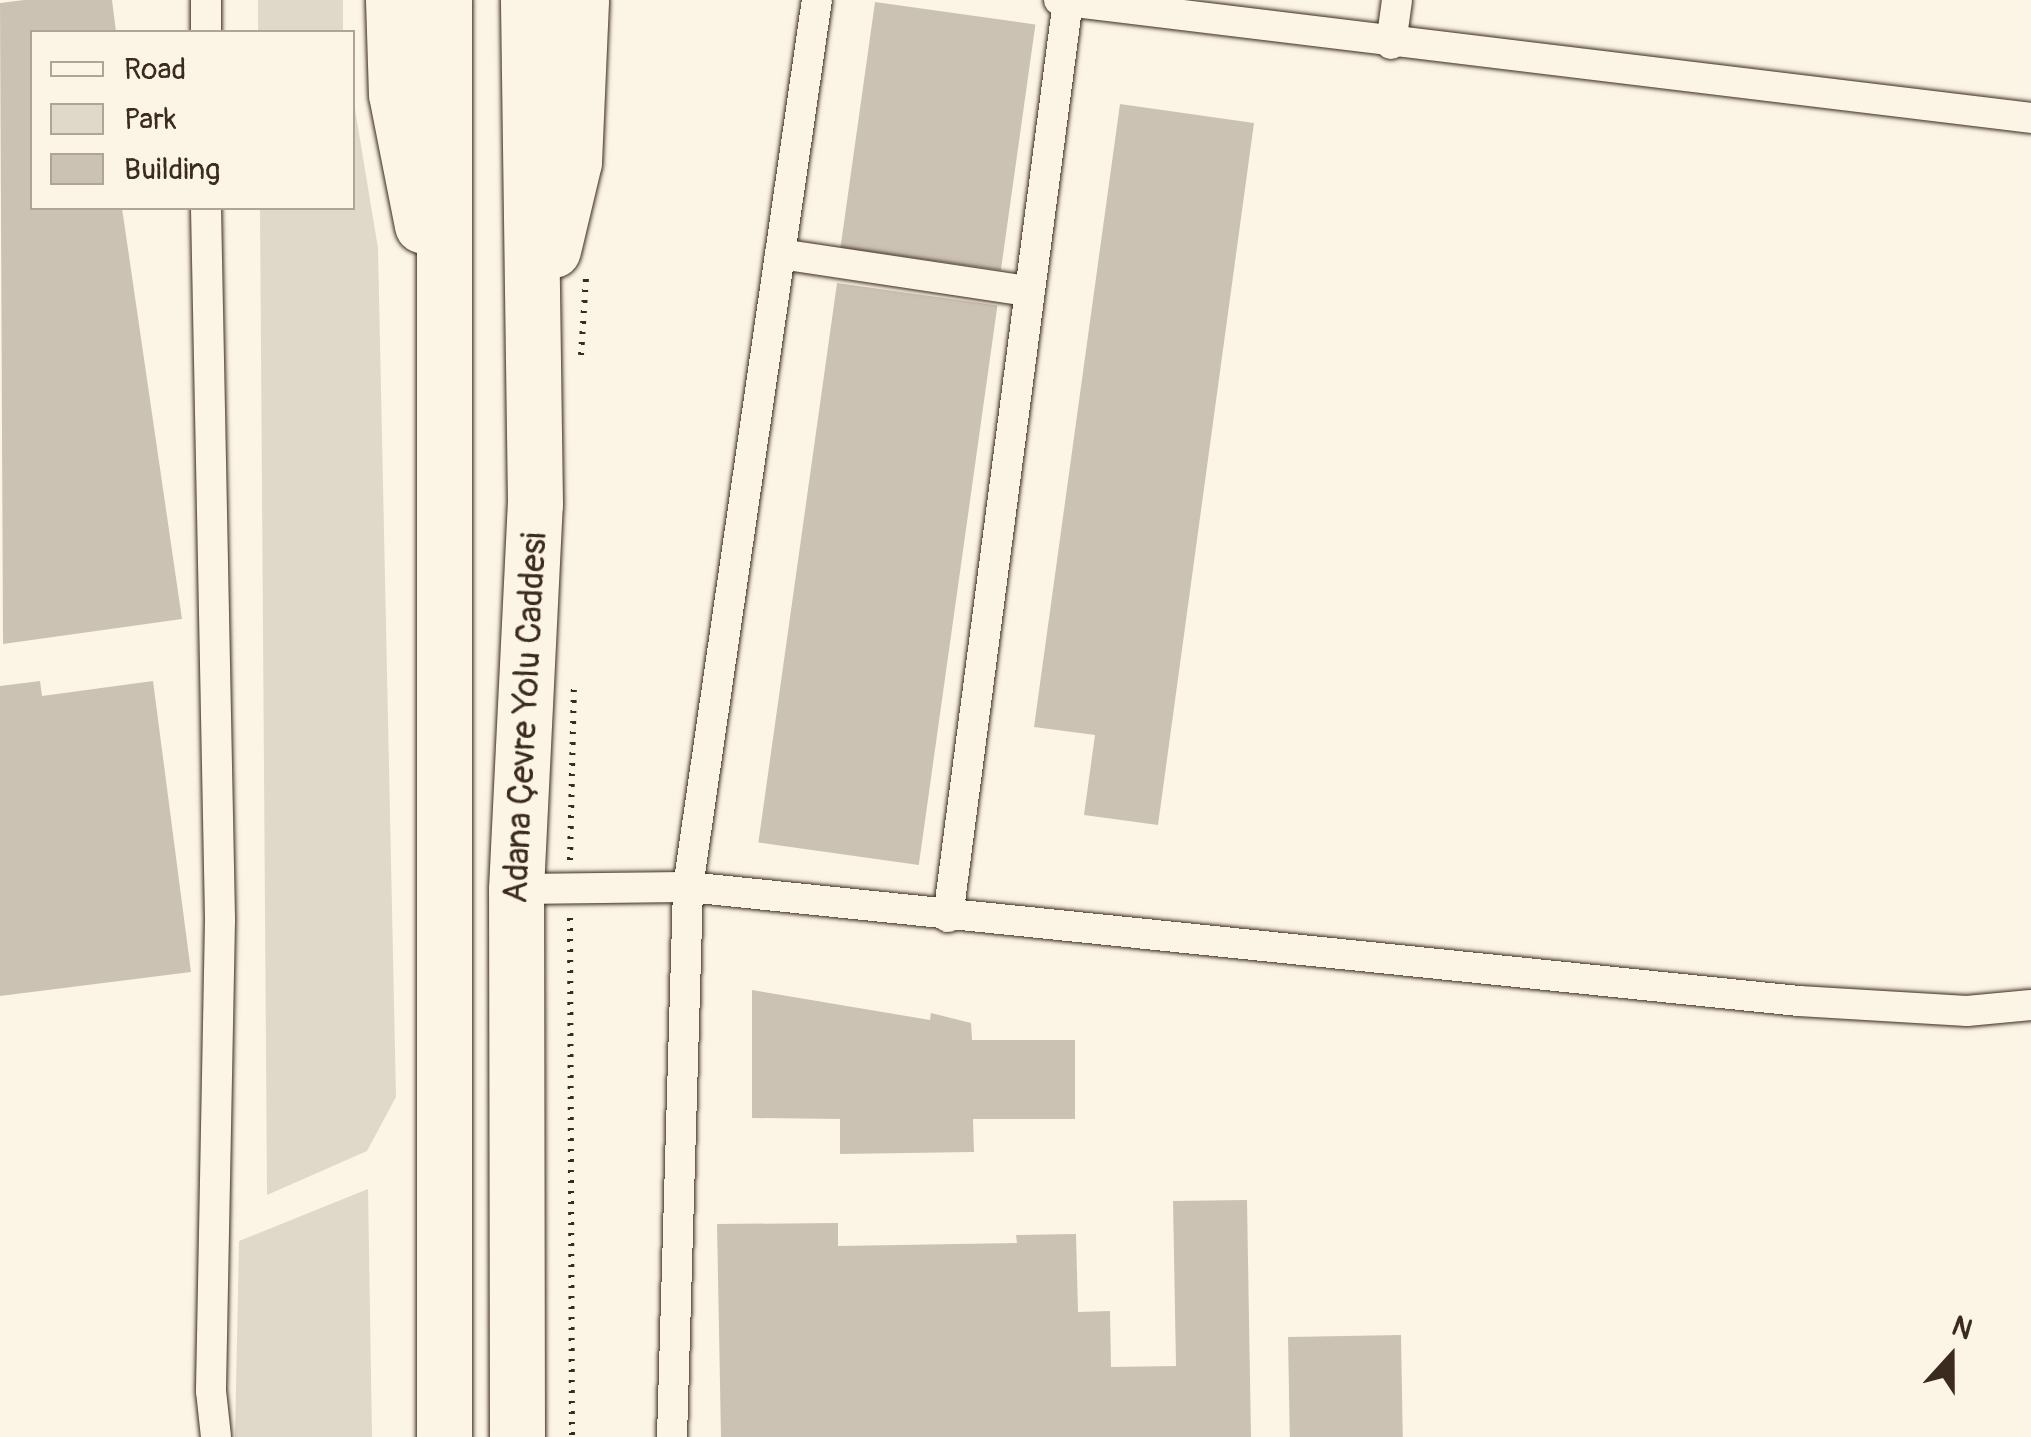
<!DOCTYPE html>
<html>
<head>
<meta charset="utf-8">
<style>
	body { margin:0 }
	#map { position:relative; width:2031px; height:1437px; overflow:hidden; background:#fcf5e5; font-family:Pangolin,sans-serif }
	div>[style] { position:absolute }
	.green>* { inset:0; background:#e0d8c8; transform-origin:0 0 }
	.building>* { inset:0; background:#ccc2b3; transform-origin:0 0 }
	.path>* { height:6px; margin-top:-3px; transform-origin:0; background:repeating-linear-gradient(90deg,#3b2a1e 0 2.5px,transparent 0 10.5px) }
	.roads { filter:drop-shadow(0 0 2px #3b2a1e) drop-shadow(0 0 2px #3b2a1e) }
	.street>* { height:30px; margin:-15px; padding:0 15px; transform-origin:15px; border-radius:15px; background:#fcf5e5 }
	.highway>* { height:55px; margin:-27.5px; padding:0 27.5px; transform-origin:27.5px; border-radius:27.5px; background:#fcf5e5 }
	span { translate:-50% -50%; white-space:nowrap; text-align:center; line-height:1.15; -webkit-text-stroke:9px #fcf5e5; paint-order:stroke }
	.street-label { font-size:35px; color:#3b2a1e }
	.legend { position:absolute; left:30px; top:30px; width:325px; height:180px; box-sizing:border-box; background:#fcf5e5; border:2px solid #afa495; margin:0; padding:12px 18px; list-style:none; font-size:30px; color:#3b2a1e }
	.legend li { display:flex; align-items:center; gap:20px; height:50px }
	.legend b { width:50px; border:2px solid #afa495 }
	.north { position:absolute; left:1901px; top:1307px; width:100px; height:100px; -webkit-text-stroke:8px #fcf5e5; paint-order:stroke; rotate:21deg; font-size:28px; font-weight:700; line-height:40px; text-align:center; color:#3b2a1e }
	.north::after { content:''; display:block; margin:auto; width:35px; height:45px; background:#3b2a1e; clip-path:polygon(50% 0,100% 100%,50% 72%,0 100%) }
</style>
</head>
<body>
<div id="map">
	<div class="green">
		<i style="left:258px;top:0;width:85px;height:32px"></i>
		<i style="clip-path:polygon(353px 97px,378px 248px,396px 1097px,367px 1151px,267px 1195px,260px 208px,352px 208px)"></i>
		<i style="clip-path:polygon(368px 1189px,372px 1437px,235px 1437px,239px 1241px)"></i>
	</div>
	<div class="building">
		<i style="clip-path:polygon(24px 0,112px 0,116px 32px,32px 32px,32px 208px,122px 208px,182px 619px,3px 644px,0 3px)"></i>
		<i style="left:875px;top:2px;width:162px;height:248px;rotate:8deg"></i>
		<i style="clip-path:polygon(1120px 104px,1254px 123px,1158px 825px,1084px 815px,1095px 735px,1034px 727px)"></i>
		<i style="left:837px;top:283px;width:162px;height:565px;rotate:8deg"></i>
		<i style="clip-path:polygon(40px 681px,42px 696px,153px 681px,191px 972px,0 996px,0 686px)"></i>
		<i style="clip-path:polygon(752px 990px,930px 1020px,931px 1013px,971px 1023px,972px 1040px,1075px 1040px,1075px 1119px,973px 1119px,974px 1152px,840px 1154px,840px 1119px,752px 1118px)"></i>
		<i style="clip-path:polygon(1247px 1200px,1251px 1437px,721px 1437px,717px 1224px,838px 1223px,838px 1246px,1017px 1243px,1016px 1235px,1076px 1234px,1078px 1312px,1110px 1311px,1111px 1367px,1176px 1366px,1173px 1201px)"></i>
		<i style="left:1401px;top:1335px;width:102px;height:113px;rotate:89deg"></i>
	</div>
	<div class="path">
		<i style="left:581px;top:355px;width:77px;rotate:-86.3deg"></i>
		<i style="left:570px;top:860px;width:172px;rotate:-88.7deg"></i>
		<i style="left:570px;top:918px;width:519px;rotate:89.78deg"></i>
	</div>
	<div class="roads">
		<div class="street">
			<i style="left:206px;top:0;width:32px;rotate:90deg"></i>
			<i style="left:1059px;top:0;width:979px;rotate:6.92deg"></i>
			<i style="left:1391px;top:44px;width:44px;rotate:-82.2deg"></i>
			<i style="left:206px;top:208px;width:712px;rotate:88.87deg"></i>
			<i style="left:220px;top:920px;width:471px;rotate:91.1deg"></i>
			<i style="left:211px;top:1391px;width:46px;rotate:83.8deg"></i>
			<i style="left:780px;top:254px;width:251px;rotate:8.5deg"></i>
			<i style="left:516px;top:889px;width:172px;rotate:-0.7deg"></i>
			<i style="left:688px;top:887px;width:1117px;rotate:5.86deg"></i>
			<i style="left:1799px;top:1001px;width:168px;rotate:3.4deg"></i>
			<i style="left:1967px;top:1011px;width:64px;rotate:-5.4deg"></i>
			<i style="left:948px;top:917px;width:924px;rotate:-82.54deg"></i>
			<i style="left:672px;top:1437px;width:550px;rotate:-88.33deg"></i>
			<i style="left:688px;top:887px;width:896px;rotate:-81.73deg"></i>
		</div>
		<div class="highway">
			<i style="left:393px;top:0;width:94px;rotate:88.2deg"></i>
			<i style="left:396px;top:94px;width:134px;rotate:78.8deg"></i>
			<i style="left:444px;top:0;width:1437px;rotate:90deg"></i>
			<i style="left:553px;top:250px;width:90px;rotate:-76.6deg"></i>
			<i style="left:574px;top:162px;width:162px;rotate:-87.5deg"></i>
			<i style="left:517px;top:1437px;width:548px;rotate:-90.1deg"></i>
			<i style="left:516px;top:889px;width:385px;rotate:-87.2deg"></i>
			<i style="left:535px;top:504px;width:504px;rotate:-90.8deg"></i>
		</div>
	</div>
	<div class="street-label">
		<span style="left:525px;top:718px;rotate:-87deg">Adana Çevre Yolu Caddesi</span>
	</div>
	<ul class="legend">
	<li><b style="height:12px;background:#fcf5e5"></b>Road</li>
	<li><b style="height:28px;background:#e0d8c8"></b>Park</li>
	<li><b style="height:28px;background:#ccc2b3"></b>Building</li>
	</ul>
	<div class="north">N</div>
</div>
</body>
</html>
